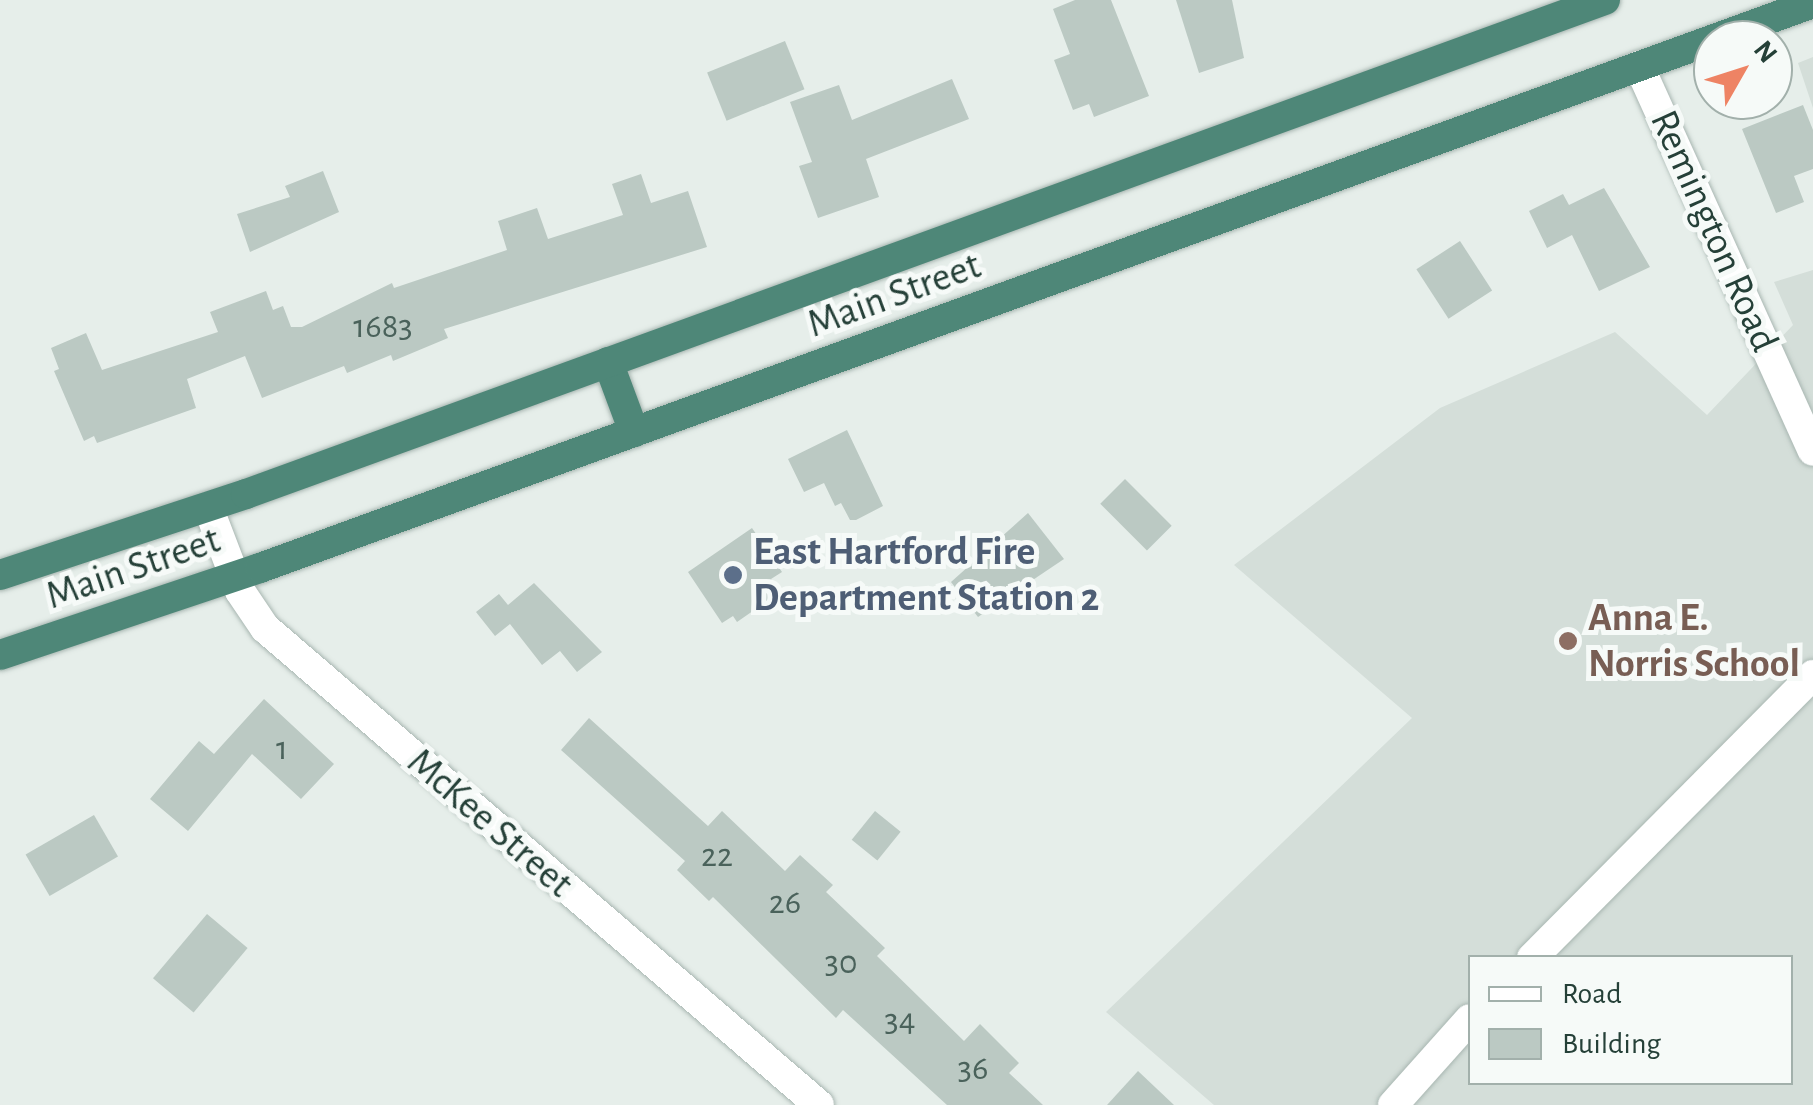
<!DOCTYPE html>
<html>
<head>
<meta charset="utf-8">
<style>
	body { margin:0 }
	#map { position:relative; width:1813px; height:1105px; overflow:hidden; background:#e6eeea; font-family:"Alegreya Sans",sans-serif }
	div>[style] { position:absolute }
	.built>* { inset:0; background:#d4ded9 }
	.building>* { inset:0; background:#bbc9c3; transform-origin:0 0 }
	.roads { filter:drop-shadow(0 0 2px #a8b6b1) drop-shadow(0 0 2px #a8b6b1) }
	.minor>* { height:30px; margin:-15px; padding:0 15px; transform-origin:15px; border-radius:15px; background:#fff }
	.trunk>* { height:30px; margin:-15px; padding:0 15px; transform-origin:15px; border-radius:15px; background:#4e8778 }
	.dots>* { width:28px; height:28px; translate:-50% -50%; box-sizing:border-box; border:5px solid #f6faf8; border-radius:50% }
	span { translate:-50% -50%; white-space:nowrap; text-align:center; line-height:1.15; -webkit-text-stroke:10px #f6faf8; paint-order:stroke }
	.number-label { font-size:35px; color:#4a625b }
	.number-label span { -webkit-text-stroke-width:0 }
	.street-label { font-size:40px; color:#254038 }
	.service-label { font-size:40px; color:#4e5e75; font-weight:700 }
	.left { translate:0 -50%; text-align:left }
	.education-label { font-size:40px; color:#785e54; font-weight:700 }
	.legend { position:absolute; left:1468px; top:955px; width:325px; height:130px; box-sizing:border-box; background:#f6faf8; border:2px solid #a2b0ab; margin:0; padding:12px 18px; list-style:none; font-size:30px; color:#254038 }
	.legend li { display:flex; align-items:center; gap:20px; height:50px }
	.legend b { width:50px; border:2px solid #a2b0ab }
	.north { position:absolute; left:1693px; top:20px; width:100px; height:100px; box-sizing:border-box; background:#f6faf8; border:2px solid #a2b0ab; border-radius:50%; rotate:51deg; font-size:28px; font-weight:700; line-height:40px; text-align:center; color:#254038 }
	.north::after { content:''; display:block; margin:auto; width:35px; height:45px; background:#ee8364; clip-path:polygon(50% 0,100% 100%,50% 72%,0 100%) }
</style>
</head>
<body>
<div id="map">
	<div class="built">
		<i style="clip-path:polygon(1813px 57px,1813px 108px,1798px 63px)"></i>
		<i style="clip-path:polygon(evenodd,1813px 270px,1813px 1105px,1214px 1105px,1106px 1012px,1412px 718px,1234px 565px,1440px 408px,1615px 332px,1707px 415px,1793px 325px,1774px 282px,1813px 270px,1470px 958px,1790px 958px,1790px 1082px,1470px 1082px,1470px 958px)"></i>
	</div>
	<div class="building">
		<i style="clip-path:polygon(1075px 0,1111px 0,1149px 96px,1094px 117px,1089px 104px,1073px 110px,1054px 60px,1070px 54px,1053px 9px)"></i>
		<i style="clip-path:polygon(1176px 0,1232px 0,1244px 58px,1199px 73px)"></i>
		<i style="left:785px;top:41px;width:52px;height:84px;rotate:68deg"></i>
		<i style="clip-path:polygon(952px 79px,969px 119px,866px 159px,879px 197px,818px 218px,799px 166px,812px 162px,790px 102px,839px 85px,852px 120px)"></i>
		<i style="clip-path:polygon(1803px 105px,1813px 130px,1813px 169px,1794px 176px,1804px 202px,1776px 213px,1742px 129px)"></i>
		<i style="clip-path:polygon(323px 171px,339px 212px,250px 252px,237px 214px,290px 197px,285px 186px)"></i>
		<i style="clip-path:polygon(641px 174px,651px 203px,688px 191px,707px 247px,444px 329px,448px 338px,393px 361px,391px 355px,347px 373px,344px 366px,262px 398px,245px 356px,187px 379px,196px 408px,97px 443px,94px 436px,84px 441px,54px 371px,59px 369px,51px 348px,86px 333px,102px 370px,218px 332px,210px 312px,266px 291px,273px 310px,283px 306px,291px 327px,302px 327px,392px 283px,394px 288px,507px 250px,498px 221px,537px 208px,548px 239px,623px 215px,612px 184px)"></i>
		<i style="clip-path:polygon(1604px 188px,1650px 267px,1599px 291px,1572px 235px,1547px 248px,1529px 211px,1563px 194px,1569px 205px)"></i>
		<i style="left:1460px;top:241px;width:59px;height:52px;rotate:57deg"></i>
		<i style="clip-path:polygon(847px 430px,883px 506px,856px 520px,850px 520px,841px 503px,835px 506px,824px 483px,804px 492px,788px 459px)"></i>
		<i style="left:1125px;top:479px;width:66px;height:35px;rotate:45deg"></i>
		<i style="clip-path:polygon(1028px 513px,1064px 559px,978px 617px,951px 582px)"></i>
		<i style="clip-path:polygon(752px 528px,782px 572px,771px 579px,780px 592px,737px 622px,733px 616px,722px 623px,688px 572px)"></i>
		<i style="clip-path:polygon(534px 583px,602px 652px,577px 672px,560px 651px,542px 665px,510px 624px,495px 636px,476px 612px,499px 594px,508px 605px)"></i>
		<i style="clip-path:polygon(264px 699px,334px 764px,301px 799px,252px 754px,188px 831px,150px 799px,199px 741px,214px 754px)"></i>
		<i style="clip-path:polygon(589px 718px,708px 826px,722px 811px,785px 871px,800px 855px,833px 885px,826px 892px,885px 948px,877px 956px,964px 1041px,980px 1024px,1019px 1063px,1009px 1073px,1043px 1105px,947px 1105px,843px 1010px,836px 1018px,713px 897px,709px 901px,677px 870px,685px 861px,561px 750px)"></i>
		<i style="left:875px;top:811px;width:33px;height:37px;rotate:39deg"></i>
		<i style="left:94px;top:815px;width:48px;height:79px;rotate:60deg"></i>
		<i style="left:207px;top:914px;width:53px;height:84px;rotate:40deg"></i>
		<i style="clip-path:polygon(1138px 1071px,1174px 1105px,1107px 1105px)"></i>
	</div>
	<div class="roads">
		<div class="minor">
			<i style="left:1639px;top:66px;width:422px;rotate:65.7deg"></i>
			<i style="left:208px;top:507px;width:90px;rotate:69.1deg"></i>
			<i style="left:240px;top:591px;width:45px;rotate:56deg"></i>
			<i style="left:265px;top:628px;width:731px;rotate:40.73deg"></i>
			<i style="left:1532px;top:958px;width:399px;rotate:-45.2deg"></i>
			<i style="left:1393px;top:1105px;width:115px;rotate:-48.2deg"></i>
		</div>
		<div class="trunk">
			<i style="left:608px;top:362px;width:75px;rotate:69.6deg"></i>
			<i style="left:0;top:575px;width:259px;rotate:-18.2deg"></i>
			<i style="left:246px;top:494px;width:1446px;rotate:-19.98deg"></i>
			<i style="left:0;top:655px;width:274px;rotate:-18.5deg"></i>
			<i style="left:260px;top:568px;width:1653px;rotate:-19.99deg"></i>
		</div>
	</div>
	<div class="dots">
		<i style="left:733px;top:575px;background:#5c6f8a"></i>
		<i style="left:1568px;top:641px;background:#8d6e63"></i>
	</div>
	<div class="number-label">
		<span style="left:383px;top:327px">1683</span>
		<span style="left:282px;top:749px">1</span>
		<span style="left:717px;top:856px">22</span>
		<span style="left:785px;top:903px">26</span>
		<span style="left:841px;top:963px">30</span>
		<span style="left:900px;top:1021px">34</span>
		<span style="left:973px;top:1069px">36</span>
	</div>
	<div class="street-label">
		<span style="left:1714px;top:231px;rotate:66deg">Remington Road</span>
		<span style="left:894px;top:295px;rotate:-20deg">Main Street</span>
		<span style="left:133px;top:568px;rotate:-19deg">Main Street</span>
		<span style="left:490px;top:823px;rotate:41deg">McKee Street</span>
	</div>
	<div class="service-label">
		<span class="left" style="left:753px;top:575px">East Hartford Fire<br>Department Station 2</span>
	</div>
	<div class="education-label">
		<span class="left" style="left:1588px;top:641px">Anna E.<br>Norris School</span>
	</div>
	<ul class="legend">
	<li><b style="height:12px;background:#fff"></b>Road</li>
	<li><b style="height:28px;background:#bbc9c3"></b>Building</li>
	</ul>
	<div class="north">N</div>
</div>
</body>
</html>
